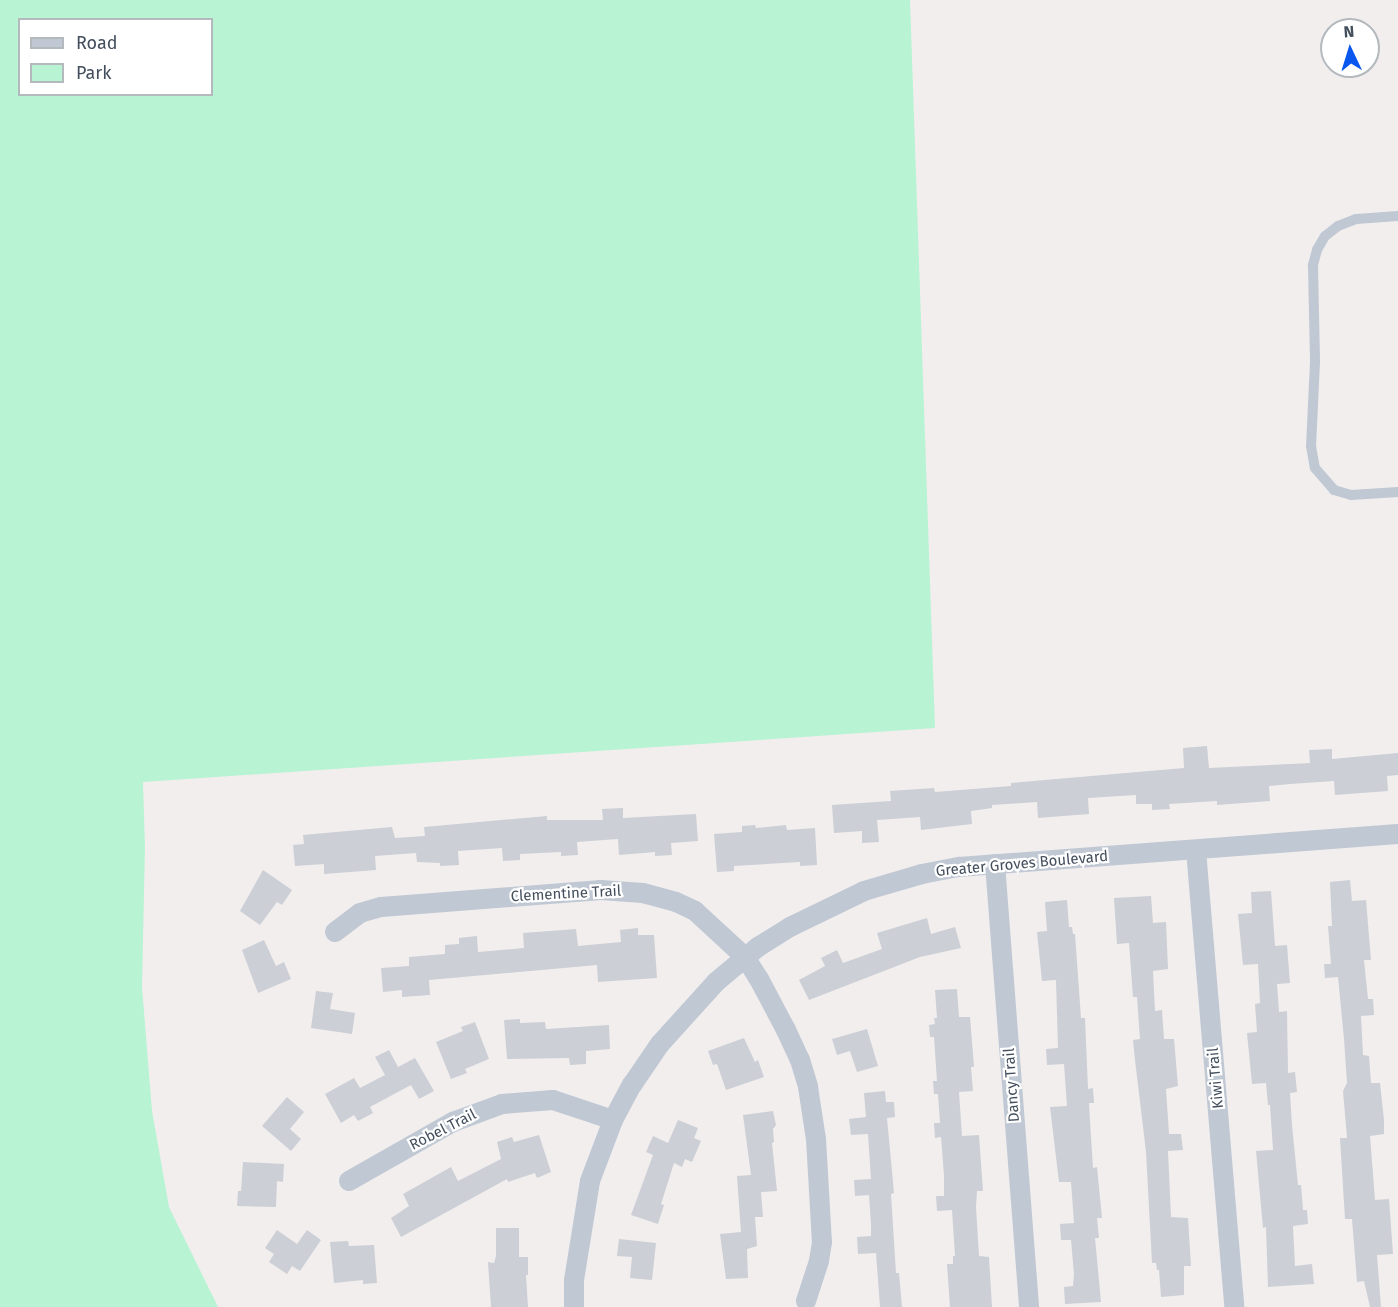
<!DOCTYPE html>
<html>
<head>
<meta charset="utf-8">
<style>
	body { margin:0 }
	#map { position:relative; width:1398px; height:1307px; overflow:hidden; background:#f1eeed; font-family:"Fira Sans",sans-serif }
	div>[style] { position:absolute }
	.green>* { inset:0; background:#b8f3d4 }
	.building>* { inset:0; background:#cccfd6 }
	.service>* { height:10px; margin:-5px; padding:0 5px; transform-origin:5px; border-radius:5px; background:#c0c8d4 }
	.minor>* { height:20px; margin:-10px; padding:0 10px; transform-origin:10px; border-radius:10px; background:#c0c8d4 }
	span { translate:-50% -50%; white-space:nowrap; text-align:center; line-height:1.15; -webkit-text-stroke:4.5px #fff; paint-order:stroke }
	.street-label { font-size:15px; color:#444f5d }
	.legend { position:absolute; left:18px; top:18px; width:195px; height:78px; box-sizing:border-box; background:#fff; border:2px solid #b4b9be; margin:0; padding:8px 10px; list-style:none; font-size:18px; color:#444f5d }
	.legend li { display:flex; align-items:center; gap:12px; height:30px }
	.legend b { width:30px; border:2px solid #b4b9be }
	.north { position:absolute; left:1320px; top:18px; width:60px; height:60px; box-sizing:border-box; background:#fff; border:2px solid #b4b9be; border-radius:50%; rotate:356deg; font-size:16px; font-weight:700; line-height:24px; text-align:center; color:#444f5d }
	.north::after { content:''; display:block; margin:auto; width:21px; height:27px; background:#0957ef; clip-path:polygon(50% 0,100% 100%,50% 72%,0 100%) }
</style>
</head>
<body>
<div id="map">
	<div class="green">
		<i style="clip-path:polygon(evenodd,0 0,910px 0,935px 728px,143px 782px,145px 848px,142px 987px,152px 1111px,169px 1207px,218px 1307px,0 1307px,0 0,20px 20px,212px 20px,212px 94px,20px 94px,20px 20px)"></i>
	</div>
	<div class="building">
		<i style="clip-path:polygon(1207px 746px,1209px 768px,1310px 763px,1309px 750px,1332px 749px,1332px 759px,1398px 753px,1398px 775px,1387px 776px,1388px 791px,1335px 795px,1334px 781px,1290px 784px,1269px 786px,1270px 801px,1217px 805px,1217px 801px,1169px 804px,1170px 809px,1152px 810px,1152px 804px,1136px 804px,1136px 795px,1088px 798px,1089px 814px,1038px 818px,1037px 802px,992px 805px,992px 808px,971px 811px,972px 824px,921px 830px,920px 817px,877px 820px,879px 842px,862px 843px,862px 831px,834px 833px,832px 805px,891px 801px,890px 791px,934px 788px,935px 792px,1011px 786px,1011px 783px,1184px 768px,1183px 748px)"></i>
		<i style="clip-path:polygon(623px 808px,623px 818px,696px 814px,698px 841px,671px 843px,672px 855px,655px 856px,655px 852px,619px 855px,618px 839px,577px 842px,578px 855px,561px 856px,561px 852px,520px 854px,520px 860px,503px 861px,502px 848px,458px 851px,459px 865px,440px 866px,440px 863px,417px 862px,416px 853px,375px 856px,376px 870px,324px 874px,324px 864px,295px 866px,293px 845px,304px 844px,303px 835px,392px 827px,395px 838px,425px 836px,424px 827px,547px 816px,547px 820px,603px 820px,602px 809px)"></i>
		<i style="clip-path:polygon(755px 825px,756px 828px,786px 825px,787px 830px,815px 828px,817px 865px,800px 866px,800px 862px,734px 866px,734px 871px,717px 872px,714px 834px,742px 832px,742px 826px)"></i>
		<i style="clip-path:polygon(263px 870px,292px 890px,282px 905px,277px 902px,260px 925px,240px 911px)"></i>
		<i style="clip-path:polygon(1350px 880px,1352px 901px,1366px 900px,1371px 960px,1364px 960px,1368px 999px,1373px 999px,1374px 1015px,1361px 1016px,1363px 1055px,1369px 1056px,1371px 1083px,1380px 1083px,1384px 1120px,1384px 1134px,1370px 1136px,1375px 1200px,1389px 1199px,1393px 1254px,1377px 1255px,1381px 1307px,1370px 1307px,1364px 1281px,1357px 1282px,1352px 1219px,1345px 1219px,1340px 1138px,1347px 1138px,1343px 1091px,1347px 1083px,1344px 1039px,1338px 977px,1325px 978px,1324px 964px,1331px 964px,1328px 926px,1332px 926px,1330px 882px)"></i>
		<i style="clip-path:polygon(1271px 891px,1275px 946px,1287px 945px,1290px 983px,1277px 984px,1279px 1012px,1287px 1011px,1288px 1073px,1295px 1072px,1297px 1092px,1290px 1093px,1292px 1125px,1298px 1185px,1301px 1185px,1303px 1210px,1307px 1210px,1308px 1224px,1293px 1226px,1295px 1266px,1312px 1264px,1314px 1284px,1268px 1287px,1266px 1227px,1263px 1228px,1256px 1151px,1273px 1150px,1270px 1105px,1268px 1105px,1266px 1083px,1252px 1084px,1247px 1033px,1257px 1032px,1255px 1004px,1260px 1003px,1258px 964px,1243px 965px,1238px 914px,1252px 913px,1251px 892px)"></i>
		<i style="clip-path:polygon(1151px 896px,1153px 923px,1166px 922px,1168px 969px,1153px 971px,1155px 1011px,1162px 1010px,1164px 1039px,1174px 1039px,1178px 1086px,1166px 1089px,1169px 1134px,1181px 1134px,1183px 1150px,1168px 1151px,1171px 1217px,1188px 1218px,1191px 1266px,1184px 1266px,1184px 1295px,1161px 1297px,1159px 1270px,1157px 1270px,1156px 1263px,1152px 1263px,1146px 1152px,1135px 1060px,1133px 1040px,1140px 1039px,1137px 997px,1133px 997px,1129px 943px,1117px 944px,1114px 898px)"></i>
		<i style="clip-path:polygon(1067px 900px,1069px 927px,1072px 927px,1073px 934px,1075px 934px,1081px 1018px,1085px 1018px,1088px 1089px,1093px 1088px,1094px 1103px,1089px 1103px,1090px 1121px,1093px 1168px,1097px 1167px,1102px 1218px,1097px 1218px,1099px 1238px,1095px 1238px,1101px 1302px,1065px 1304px,1064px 1287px,1073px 1286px,1074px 1274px,1071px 1240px,1061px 1240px,1060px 1224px,1074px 1223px,1071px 1182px,1059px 1182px,1050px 1107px,1067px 1106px,1064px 1064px,1047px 1065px,1046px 1049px,1058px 1048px,1056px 980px,1042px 981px,1037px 932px,1047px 931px,1045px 902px)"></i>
		<i style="clip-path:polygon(927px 918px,931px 934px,955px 927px,961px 948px,920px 957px,809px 1000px,799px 980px,825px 966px,821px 958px,837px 950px,843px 963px,882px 949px,877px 933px)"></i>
		<i style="clip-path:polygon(638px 928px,638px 935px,654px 935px,657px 978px,598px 982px,597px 965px,429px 980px,430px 995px,402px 997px,402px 990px,383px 992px,381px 968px,409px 966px,409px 957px,445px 954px,445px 945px,459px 944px,459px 938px,477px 936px,478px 952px,524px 948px,523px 933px,576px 929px,578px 946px,621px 942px,620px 930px)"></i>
		<i style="clip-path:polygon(264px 940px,276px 966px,284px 962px,291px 979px,258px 993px,242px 950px)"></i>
		<i style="clip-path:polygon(957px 989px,959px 1017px,970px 1017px,974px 1067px,971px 1067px,973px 1091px,959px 1092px,962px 1136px,979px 1135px,983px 1191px,977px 1191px,976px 1207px,979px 1256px,989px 1257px,992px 1307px,950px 1307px,947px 1264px,953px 1264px,953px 1256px,955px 1256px,952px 1210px,937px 1211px,936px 1196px,944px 1196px,944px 1176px,941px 1137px,935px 1138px,934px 1123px,940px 1123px,938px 1094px,934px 1094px,933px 1081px,937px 1081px,934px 1037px,930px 1037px,929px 1025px,935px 1024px,934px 1018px,937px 1018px,935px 990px)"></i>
		<i style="clip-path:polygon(316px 991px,333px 993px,330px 1009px,355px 1013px,352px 1034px,311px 1028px)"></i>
		<i style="clip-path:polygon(520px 1019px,520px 1023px,545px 1022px,546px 1029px,609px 1025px,610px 1049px,586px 1051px,586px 1064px,570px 1065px,569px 1058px,507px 1059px,504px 1020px)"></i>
		<i style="clip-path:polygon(475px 1022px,489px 1059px,465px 1069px,467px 1073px,451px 1079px,436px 1042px,463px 1031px,461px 1027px)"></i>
		<i style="clip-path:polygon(867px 1029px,878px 1066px,857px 1072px,850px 1051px,837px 1055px,832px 1039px)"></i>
		<i style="clip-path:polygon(744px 1038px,755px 1062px,758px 1060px,764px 1077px,726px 1090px,717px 1064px,713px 1065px,708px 1051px)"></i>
		<i style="clip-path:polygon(389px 1050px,398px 1067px,415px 1058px,434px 1091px,419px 1099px,411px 1085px,370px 1107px,373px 1113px,358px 1121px,354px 1115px,341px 1123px,325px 1094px,354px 1078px,360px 1088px,385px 1075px,375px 1057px)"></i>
		<i style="clip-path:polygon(885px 1091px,886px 1102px,894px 1102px,895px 1117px,887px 1118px,894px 1193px,891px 1194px,896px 1273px,899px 1273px,902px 1307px,880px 1307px,876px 1253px,858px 1254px,857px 1237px,871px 1236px,871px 1224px,869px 1195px,855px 1196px,854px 1180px,871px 1179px,868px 1134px,851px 1135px,849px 1119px,866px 1117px,864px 1093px)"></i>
		<i style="clip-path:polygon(287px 1097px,304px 1112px,290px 1129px,301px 1139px,291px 1151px,262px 1126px)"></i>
		<i style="clip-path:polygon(773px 1111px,776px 1125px,773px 1129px,774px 1142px,772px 1143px,777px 1191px,761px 1192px,763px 1217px,755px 1217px,757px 1246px,747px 1249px,748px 1278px,726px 1279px,720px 1234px,741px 1232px,737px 1176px,751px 1175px,743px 1115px)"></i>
		<i style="clip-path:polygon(678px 1120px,698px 1128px,694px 1138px,701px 1141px,692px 1162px,685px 1159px,682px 1167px,674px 1163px,661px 1204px,664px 1205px,658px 1224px,631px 1215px,653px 1155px,646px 1152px,653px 1136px,668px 1143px)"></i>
		<i style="clip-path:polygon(539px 1135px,551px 1172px,537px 1178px,535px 1173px,508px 1182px,507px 1179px,401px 1237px,391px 1218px,409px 1206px,403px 1194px,451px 1167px,458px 1181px,501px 1159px,497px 1142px,512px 1137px,514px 1142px)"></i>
		<i style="clip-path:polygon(243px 1162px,284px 1164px,283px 1182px,277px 1181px,276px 1207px,237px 1206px,238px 1191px,241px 1191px)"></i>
		<i style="clip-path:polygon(496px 1228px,519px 1228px,519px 1257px,528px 1257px,528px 1275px,526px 1275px,528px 1307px,491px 1307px,488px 1262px,494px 1263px,496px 1256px)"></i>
		<i style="clip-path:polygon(277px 1230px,297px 1244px,307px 1230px,321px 1240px,300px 1271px,292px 1266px,287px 1274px,269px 1262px,274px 1254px,265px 1248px)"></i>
		<i style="clip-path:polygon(619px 1239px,656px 1243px,652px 1280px,630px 1278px,632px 1257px,617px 1256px)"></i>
		<i style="clip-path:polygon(348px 1241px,349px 1246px,374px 1245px,377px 1283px,363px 1284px,363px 1280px,334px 1283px,330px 1242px)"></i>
	</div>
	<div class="service">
		<i style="left:1398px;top:216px;width:42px;rotate:175.9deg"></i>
		<i style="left:1356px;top:219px;width:19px;rotate:159deg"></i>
		<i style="left:1338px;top:226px;width:16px;rotate:142deg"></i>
		<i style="left:1325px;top:236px;width:16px;rotate:120deg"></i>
		<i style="left:1317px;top:250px;width:16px;rotate:105deg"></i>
		<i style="left:1313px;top:265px;width:97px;rotate:88.8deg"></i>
		<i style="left:1315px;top:362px;width:84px;rotate:92.7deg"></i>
		<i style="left:1311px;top:446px;width:22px;rotate:80deg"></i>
		<i style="left:1315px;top:468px;width:29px;rotate:49deg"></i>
		<i style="left:1334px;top:490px;width:18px;rotate:16deg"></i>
		<i style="left:1351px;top:495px;width:47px;rotate:-3.7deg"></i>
	</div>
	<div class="minor">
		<i style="left:1196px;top:850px;width:459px;rotate:85.2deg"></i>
		<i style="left:995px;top:864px;width:444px;rotate:85.6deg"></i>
		<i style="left:335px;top:932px;width:31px;rotate:-37deg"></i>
		<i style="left:360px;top:913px;width:22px;rotate:-16deg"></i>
		<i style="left:381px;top:907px;width:221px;rotate:-4.4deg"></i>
		<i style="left:601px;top:890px;width:42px;rotate:4.1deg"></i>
		<i style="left:643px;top:893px;width:34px;rotate:15deg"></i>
		<i style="left:676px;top:902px;width:21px;rotate:25deg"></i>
		<i style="left:695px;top:911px;width:68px;rotate:42.6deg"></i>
		<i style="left:745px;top:957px;width:26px;rotate:58deg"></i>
		<i style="left:759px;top:979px;width:58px;rotate:62.1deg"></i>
		<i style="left:786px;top:1030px;width:33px;rotate:65deg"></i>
		<i style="left:800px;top:1060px;width:28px;rotate:73deg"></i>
		<i style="left:808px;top:1087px;width:53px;rotate:81.3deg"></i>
		<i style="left:816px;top:1139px;width:103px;rotate:86.7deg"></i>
		<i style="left:822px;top:1242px;width:19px;rotate:99deg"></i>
		<i style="left:819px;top:1261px;width:42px;rotate:108deg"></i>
		<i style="left:349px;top:1181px;width:120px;rotate:-29.6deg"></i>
		<i style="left:453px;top:1122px;width:52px;rotate:-20.2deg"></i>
		<i style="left:502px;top:1104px;width:51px;rotate:-4.5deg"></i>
		<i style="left:553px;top:1100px;width:63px;rotate:18.4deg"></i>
		<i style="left:574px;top:1307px;width:27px;rotate:-90deg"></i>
		<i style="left:574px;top:1280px;width:100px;rotate:-80.8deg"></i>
		<i style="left:590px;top:1181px;width:65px;rotate:-69.3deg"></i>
		<i style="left:613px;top:1120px;width:40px;rotate:-62deg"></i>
		<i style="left:632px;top:1085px;width:50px;rotate:-55.7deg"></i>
		<i style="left:660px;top:1044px;width:84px;rotate:-47.9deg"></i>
		<i style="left:716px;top:982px;width:55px;rotate:-39.8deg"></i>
		<i style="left:758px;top:947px;width:38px;rotate:-32deg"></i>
		<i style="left:790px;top:927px;width:82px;rotate:-25.9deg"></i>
		<i style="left:864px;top:891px;width:60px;rotate:-16.3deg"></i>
		<i style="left:922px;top:874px;width:38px;rotate:-11deg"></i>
		<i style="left:959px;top:867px;width:440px;rotate:-4.3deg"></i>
	</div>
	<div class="street-label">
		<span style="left:1022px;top:864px;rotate:-5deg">Greater Groves Boulevard</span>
		<span style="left:566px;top:894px;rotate:-3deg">Clementine Trail</span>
		<span style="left:1216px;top:1078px;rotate:-95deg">Kiwi Trail</span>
		<span style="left:1012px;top:1085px;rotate:-94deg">Dancy Trail</span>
		<span style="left:443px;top:1130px;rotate:-27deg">Robel Trail</span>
	</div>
	<ul class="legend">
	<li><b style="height:8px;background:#c0c8d4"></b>Road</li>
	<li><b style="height:16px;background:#b8f3d4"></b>Park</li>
	</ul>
	<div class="north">N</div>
</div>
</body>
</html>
